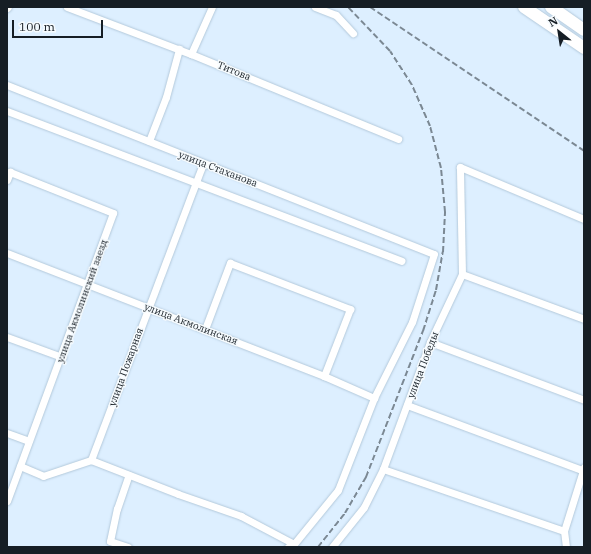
<!DOCTYPE html>
<html>
<head>
<meta charset="utf-8">
<style>
	body { margin:0 }
	#map { position:relative; width:591px; height:554px; overflow:hidden; background:#ddefff; font-family:"IBM Plex Serif",serif }
	div>[style] { position:absolute }
	.roads { filter:drop-shadow(0 0 1px #b3c9db) drop-shadow(0 0 1px #b3c9db) }
	.street>* { height:7px; margin:-3.5px; padding:0 3.5px; transform-origin:3.5px; border-radius:3.5px; background:#fff }
	.highway>* { height:12px; margin:-6px; padding:0 6px; transform-origin:6px; border-radius:6px; background:#fff }
	.rail>* { height:2px; margin-top:-1px; transform-origin:0; background:repeating-linear-gradient(90deg,#7b8893 0 6px,transparent 0 9px) }
	span { translate:-50% -50%; white-space:nowrap; text-align:center; line-height:1.15; -webkit-text-stroke:3px #f6fbfe; paint-order:stroke }
	.street-label { font-size:10px; color:#161e25 }
	.frame { position:absolute; inset:0; border:8px solid #161e25; pointer-events:none }
	.north { position:absolute; left:539px; top:12px; width:40px; height:40px; -webkit-text-stroke:3px #f6fbfe; paint-order:stroke; rotate:330deg; font-size:11px; font-weight:700; line-height:16px; text-align:center; color:#161e25 }
	.north::after { content:''; display:block; margin:auto; width:14px; height:18px; background:#161e25; clip-path:polygon(50% 0,100% 100%,50% 72%,0 100%) }
	.scale { position:absolute; left:12px; top:20px; width:91px; height:18px; box-sizing:border-box; border:2px solid #161e25; border-top:0; padding-left:5px; font-size:12px; line-height:14px; white-space:nowrap; color:#161e25; -webkit-text-stroke:3px #f6fbfe; paint-order:stroke }
</style>
</head>
<body>
<div id="map">
	<div class="roads">
		<div class="street">
			<i style="left:67px;top:7px;width:133px;rotate:20.8deg"></i>
			<i style="left:191px;top:54px;width:224px;rotate:22.3deg"></i>
			<i style="left:315px;top:7px;width:22px;rotate:21deg"></i>
			<i style="left:336px;top:15px;width:25px;rotate:47deg"></i>
			<i style="left:7px;top:8px;width:1px;rotate:-45deg"></i>
			<i style="left:191px;top:54px;width:51px;rotate:-65.9deg"></i>
			<i style="left:7px;top:85px;width:459px;rotate:21.6deg"></i>
			<i style="left:434px;top:254px;width:71px;rotate:107.9deg"></i>
			<i style="left:412px;top:322px;width:85px;rotate:116.6deg"></i>
			<i style="left:374px;top:398px;width:99px;rotate:111.4deg"></i>
			<i style="left:338px;top:490px;width:70px;rotate:129.2deg"></i>
			<i style="left:294px;top:544px;width:7px;rotate:153deg"></i>
			<i style="left:7px;top:111px;width:422px;rotate:20.8deg"></i>
			<i style="left:149px;top:141px;width:47px;rotate:-68.9deg"></i>
			<i style="left:166px;top:97px;width:50px;rotate:-74.8deg"></i>
			<i style="left:7px;top:180px;width:9px;rotate:-69deg"></i>
			<i style="left:10px;top:172px;width:111px;rotate:21.7deg"></i>
			<i style="left:113px;top:213px;width:307px;rotate:110.2deg"></i>
			<i style="left:7px;top:253px;width:340px;rotate:21.2deg"></i>
			<i style="left:324px;top:376px;width:55px;rotate:23.7deg"></i>
			<i style="left:462px;top:274px;width:130px;rotate:20.2deg"></i>
			<i style="left:205px;top:329px;width:71px;rotate:-69.3deg"></i>
			<i style="left:230px;top:263px;width:129px;rotate:21deg"></i>
			<i style="left:350px;top:309px;width:72px;rotate:111.2deg"></i>
			<i style="left:7px;top:337px;width:59px;rotate:20deg"></i>
			<i style="left:430px;top:342px;width:165px;rotate:20.6deg"></i>
			<i style="left:407px;top:405px;width:189px;rotate:20.4deg"></i>
			<i style="left:7px;top:433px;width:23px;rotate:20deg"></i>
			<i style="left:91px;top:460px;width:317px;rotate:-69.3deg"></i>
			<i style="left:20px;top:466px;width:25px;rotate:23deg"></i>
			<i style="left:43px;top:476px;width:51px;rotate:-18.4deg"></i>
			<i style="left:91px;top:460px;width:93px;rotate:21.3deg"></i>
			<i style="left:178px;top:494px;width:67px;rotate:19.2deg"></i>
			<i style="left:241px;top:516px;width:60px;rotate:27.8deg"></i>
			<i style="left:383px;top:469px;width:191px;rotate:18.9deg"></i>
			<i style="left:128px;top:547px;width:19px;rotate:-162deg"></i>
			<i style="left:110px;top:541px;width:33px;rotate:-78deg"></i>
			<i style="left:117px;top:509px;width:36px;rotate:-71deg"></i>
			<i style="left:332px;top:547px;width:51px;rotate:-51.3deg"></i>
			<i style="left:364px;top:507px;width:42px;rotate:-63.4deg"></i>
			<i style="left:383px;top:469px;width:135px;rotate:-69.7deg"></i>
			<i style="left:430px;top:342px;width:75px;rotate:-64.8deg"></i>
			<i style="left:462px;top:274px;width:107px;rotate:-91.1deg"></i>
			<i style="left:460px;top:167px;width:134px;rotate:22.8deg"></i>
			<i style="left:566px;top:547px;width:16px;rotate:-97deg"></i>
			<i style="left:564px;top:531px;width:67px;rotate:-72.6deg"></i>
		</div>
		<div class="highway">
			<i style="left:524px;top:7px;width:73px;rotate:34.3deg"></i>
			<i style="left:551px;top:7px;width:40px;rotate:34.9deg"></i>
		</div>
	</div>
	<div class="rail">
		<i style="left:370px;top:7px;width:258px;rotate:33.9deg"></i>
		<i style="left:318px;top:547px;width:43px;rotate:-51.5deg"></i>
		<i style="left:345px;top:513px;width:42px;rotate:-59.7deg"></i>
		<i style="left:366px;top:477px;width:157px;rotate:-68.7deg"></i>
		<i style="left:423px;top:331px;width:43px;rotate:-72.4deg"></i>
		<i style="left:436px;top:290px;width:39px;rotate:-80deg"></i>
		<i style="left:443px;top:252px;width:40px;rotate:-87.1deg"></i>
		<i style="left:445px;top:212px;width:44px;rotate:-95.2deg"></i>
		<i style="left:441px;top:168px;width:43px;rotate:-104.7deg"></i>
		<i style="left:430px;top:126px;width:45px;rotate:-113.7deg"></i>
		<i style="left:412px;top:85px;width:40px;rotate:-122.9deg"></i>
		<i style="left:390px;top:51px;width:61px;rotate:-133.7deg"></i>
	</div>
	<div class="street-label">
		<span style="left:234px;top:71px;rotate:22deg">Титова</span>
		<span style="left:218px;top:169px;rotate:21deg">улица Стаханова</span>
		<span style="left:82px;top:301px;rotate:-70deg">улица Акмолинский заезд</span>
		<span style="left:191px;top:324px;rotate:21deg">улица Акмолинская</span>
		<span style="left:423px;top:365px;rotate:-69deg">улица Победы</span>
		<span style="left:126px;top:367px;rotate:-70deg">улица Пожарная</span>
	</div>
	<div class="frame"></div>
	<div class="north">N</div>
	<div class="scale">100 m</div>
</div>
</body>
</html>
